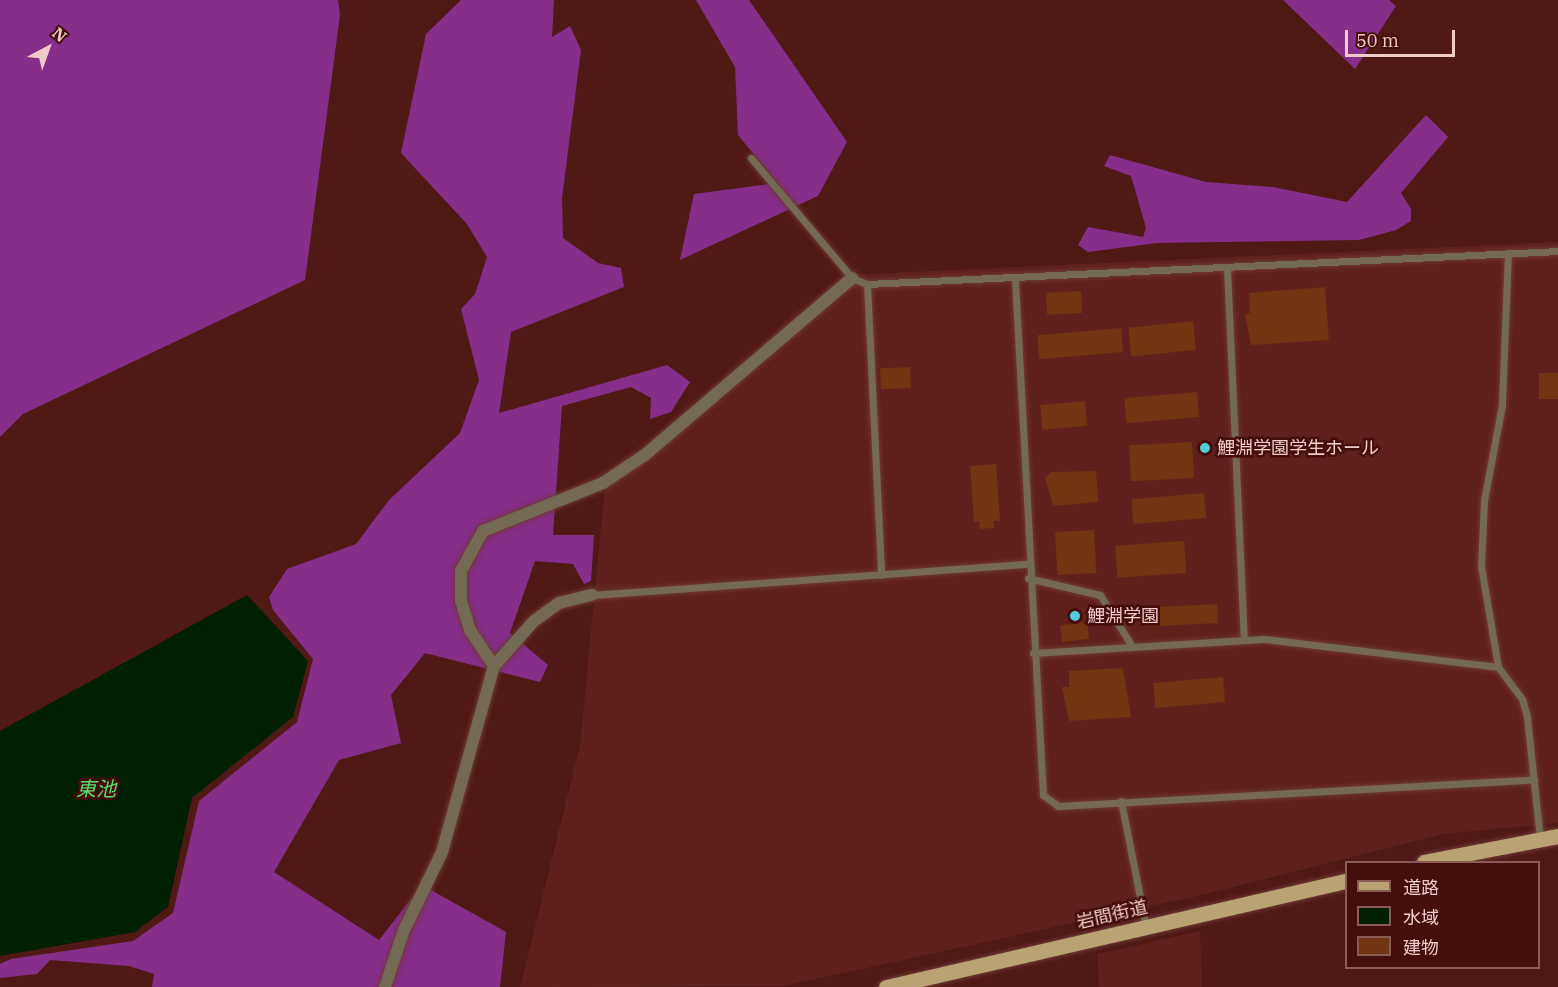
<!DOCTYPE html>
<html>
<head>
<meta charset="utf-8">
<style>
	body { margin:0 }
	#map { position:relative; width:1558px; height:987px; overflow:hidden; background:#511916; font-family:"IBM Plex Serif","Noto Sans JP",serif }
	div>[style] { position:absolute }
	.built>* { inset:0; background:#60201d }
	.forest>* { inset:0; background:#862e8a }
	.water>* { inset:0; background:#002004 }
	.building>* { inset:0; background:#723411; transform-origin:0 0 }
	.roads { filter:drop-shadow(0 0 2px #6e3936) drop-shadow(0 0 2px #6e3936) }
	.lane>* { height:7px; margin:-3.5px; padding:0 3.5px; transform-origin:3.5px; border-radius:3.5px; background:#746952 }
	.street>* { height:12px; margin:-6px; padding:0 6px; transform-origin:6px; border-radius:6px; background:#746952 }
	.primary>* { height:15px; margin:-7.5px; padding:0 7.5px; transform-origin:7.5px; border-radius:7.5px; background:#baa372 }
	.dots>* { width:16px; height:16px; translate:-50% -50%; box-sizing:border-box; border:3px solid #450e0d; border-radius:50% }
	span { translate:-50% -50%; white-space:nowrap; text-align:center; line-height:1.15; -webkit-text-stroke:5px #450e0d; paint-order:stroke }
	.poi-label { font-size:18px; color:#f0cbc7 }
	.left { translate:0 -50%; text-align:left }
	.street-label { font-size:18px; color:#f0cbc7 }
	.water-label { font-size:20px; color:#57de6b; font-style:italic }
	.legend { position:absolute; left:1345px; top:861px; width:195px; height:108px; box-sizing:border-box; background:#450e0d; border:2px solid #895a57; margin:0; padding:8px 10px; list-style:none; font-size:18px; color:#f0cbc7 }
	.legend li { display:flex; align-items:center; gap:12px; height:30px }
	.legend b { width:30px; border:2px solid #895a57 }
	.north { position:absolute; left:18px; top:18px; width:60px; height:60px; -webkit-text-stroke:4px #450e0d; paint-order:stroke; rotate:41deg; font-size:16px; font-weight:700; line-height:24px; text-align:center; color:#f0cbc7 }
	.north::after { content:''; display:block; margin:auto; width:21px; height:27px; background:#f0cbc7; clip-path:polygon(50% 0,100% 100%,50% 72%,0 100%) }
	.scale { position:absolute; left:1345px; top:30px; width:110px; height:27px; box-sizing:border-box; border:3px solid #f0cbc7; border-top:0; padding-left:8px; font-size:18px; line-height:21px; white-space:nowrap; color:#f0cbc7; -webkit-text-stroke:4px #450e0d; paint-order:stroke }
</style>
</head>
<body>
<div id="map">
	<div class="built">
		<i style="clip-path:polygon(1558px 242px,1558px 823px,1443px 834px,1206px 894px,783px 986px,520px 987px,580px 746px,605px 486px,845px 275px)"></i>
		<i style="clip-path:polygon(1200px 931px,1202px 987px,1099px 987px,1097px 954px)"></i>
	</div>
	<div class="forest">
		<i style="clip-path:polygon(0 0,338px 0,340px 15px,305px 280px,23px 414px,0 437px)"></i>
		<i style="clip-path:polygon(461px 0,554px 0,552px 37px,570px 26px,581px 50px,562px 198px,563px 238px,598px 263px,621px 268px,624px 287px,511px 332px,499px 413px,667px 365px,690px 382px,671px 412px,650px 419px,651px 398px,631px 387px,562px 406px,553px 535px,594px 535px,591px 581px,584px 584px,573px 564px,535px 561px,510px 633px,548px 665px,540px 682px,425px 653px,391px 695px,401px 743px,339px 760px,274px 872px,379px 940px,422px 885px,506px 932px,500px 987px,152px 987px,154px 974px,129px 966px,50px 960px,37px 974px,0 978px,0 964px,11px 959px,133px 941px,173px 913px,199px 801px,297px 722px,313px 659px,273px 610px,269px 597px,287px 569px,356px 544px,389px 500px,460px 433px,479px 380px,461px 309px,475px 294px,487px 257px,467px 224px,401px 153px,426px 34px)"></i>
		<i style="clip-path:polygon(696px 0,749px 0,847px 142px,818px 196px,680px 260px,694px 194px,777px 183px,738px 135px,735px 67px)"></i>
		<i style="clip-path:polygon(1283px 0,1389px 0,1396px 6px,1355px 69px)"></i>
		<i style="clip-path:polygon(1426px 115px,1448px 137px,1401px 193px,1411px 209px,1411px 221px,1396px 230px,1359px 240px,1157px 243px,1088px 252px,1078px 245px,1088px 227px,1143px 237px,1146px 228px,1131px 176px,1104px 166px,1110px 155px,1206px 182px,1273px 187px,1347px 202px)"></i>
	</div>
	<div class="water">
		<i style="clip-path:polygon(247px 595px,308px 661px,293px 717px,192px 798px,168px 907px,135px 932px,0 956px,0 731px)"></i>
	</div>
	<div class="building">
		<i style="clip-path:polygon(1325px 287px,1329px 340px,1251px 345px,1245px 314px,1250px 313px,1249px 293px)"></i>
		<i style="left:1081px;top:291px;width:22px;height:35px;rotate:87deg"></i>
		<i style="left:1193px;top:321px;width:29px;height:65px;rotate:84deg"></i>
		<i style="left:1121px;top:328px;width:24px;height:84px;rotate:85deg"></i>
		<i style="left:910px;top:367px;width:21px;height:30px;rotate:87deg"></i>
		<i style="left:1558px;top:373px;width:26px;height:19px;rotate:90deg"></i>
		<i style="left:1197px;top:392px;width:25px;height:73px;rotate:85deg"></i>
		<i style="left:1085px;top:401px;width:25px;height:45px;rotate:85deg"></i>
		<i style="left:1192px;top:442px;width:36px;height:63px;rotate:87deg"></i>
		<i style="clip-path:polygon(996px 464px,1000px 521px,994px 521px,994px 528px,980px 529px,979px 521px,974px 522px,970px 466px)"></i>
		<i style="clip-path:polygon(1096px 471px,1098px 502px,1053px 506px,1045px 477px,1052px 472px)"></i>
		<i style="left:1204px;top:493px;width:25px;height:73px;rotate:85deg"></i>
		<i style="left:1094px;top:530px;width:43px;height:39px;rotate:87deg"></i>
		<i style="left:1184px;top:541px;width:32px;height:69px;rotate:86deg"></i>
		<i style="left:1217px;top:604px;width:19px;height:72px;rotate:87deg"></i>
		<i style="left:1087px;top:622px;width:17px;height:27px;rotate:83deg"></i>
		<i style="clip-path:polygon(1123px 668px,1131px 717px,1069px 721px,1062px 687px,1069px 687px,1069px 671px)"></i>
		<i style="left:1223px;top:677px;width:25px;height:70px;rotate:85deg"></i>
	</div>
	<div class="roads">
		<div class="lane">
			<i style="left:751px;top:158px;width:157px;rotate:49.9deg"></i>
			<i style="left:852px;top:278px;width:16px;rotate:22deg"></i>
			<i style="left:867px;top:284px;width:692px;rotate:-2.73deg"></i>
			<i style="left:1508px;top:253px;width:152px;rotate:92.3deg"></i>
			<i style="left:1502px;top:405px;width:97px;rotate:100.7deg"></i>
			<i style="left:1484px;top:500px;width:66px;rotate:92.6deg"></i>
			<i style="left:1481px;top:566px;width:102px;rotate:80.4deg"></i>
			<i style="left:1498px;top:667px;width:40px;rotate:53deg"></i>
			<i style="left:1522px;top:699px;width:19px;rotate:74deg"></i>
			<i style="left:1527px;top:717px;width:122px;rotate:83.9deg"></i>
			<i style="left:1227px;top:268px;width:371px;rotate:87.4deg"></i>
			<i style="left:1015px;top:280px;width:516px;rotate:86.89deg"></i>
			<i style="left:1043px;top:795px;width:19px;rotate:36deg"></i>
			<i style="left:1058px;top:806px;width:477px;rotate:-3.2deg"></i>
			<i style="left:867px;top:284px;width:291px;rotate:87.2deg"></i>
			<i style="left:1028px;top:578px;width:74px;rotate:13.3deg"></i>
			<i style="left:1100px;top:595px;width:60px;rotate:57.9deg"></i>
			<i style="left:592px;top:595px;width:437px;rotate:-4.1deg"></i>
			<i style="left:1033px;top:653px;width:231px;rotate:-3.5deg"></i>
			<i style="left:1264px;top:639px;width:236px;rotate:6.8deg"></i>
			<i style="left:1121px;top:801px;width:128px;rotate:78.8deg"></i>
		</div>
		<div class="street">
			<i style="left:494px;top:666px;width:43px;rotate:-123.7deg"></i>
			<i style="left:470px;top:630px;width:30px;rotate:-107deg"></i>
			<i style="left:461px;top:601px;width:30px;rotate:-90deg"></i>
			<i style="left:461px;top:571px;width:46px;rotate:-61.2deg"></i>
			<i style="left:483px;top:531px;width:129px;rotate:-21.8deg"></i>
			<i style="left:603px;top:483px;width:52px;rotate:-34deg"></i>
			<i style="left:646px;top:454px;width:271px;rotate:-40.5deg"></i>
			<i style="left:385px;top:987px;width:60px;rotate:-71.6deg"></i>
			<i style="left:404px;top:930px;width:87px;rotate:-64deg"></i>
			<i style="left:442px;top:852px;width:193px;rotate:-74.4deg"></i>
			<i style="left:494px;top:666px;width:60px;rotate:-48.4deg"></i>
			<i style="left:534px;top:621px;width:31px;rotate:-36deg"></i>
			<i style="left:559px;top:603px;width:34px;rotate:-14deg"></i>
		</div>
		<div class="primary">
			<i style="left:1424px;top:862px;width:136px;rotate:-11deg"></i>
			<i style="left:886px;top:987px;width:472px;rotate:-13deg"></i>
		</div>
	</div>
	<div class="dots">
		<i style="left:1205px;top:448px;background:#52cbd9"></i>
		<i style="left:1075px;top:616px;background:#52cbd9"></i>
	</div>
	<div class="poi-label">
		<span class="left" style="left:1217px;top:448px">鯉淵学園学生ホール</span>
		<span class="left" style="left:1087px;top:616px">鯉淵学園</span>
	</div>
	<div class="street-label">
		<span style="left:1112px;top:915px;rotate:-13deg">岩間街道</span>
	</div>
	<div class="water-label">
		<span style="left:96px;top:788px">東池</span>
	</div>
	<ul class="legend">
	<li><b style="height:8px;background:#baa372"></b>道路</li>
	<li><b style="height:16px;background:#002004"></b>水域</li>
	<li><b style="height:16px;background:#723411"></b>建物</li>
	</ul>
	<div class="north">N</div>
	<div class="scale">50 m</div>
</div>
</body>
</html>
